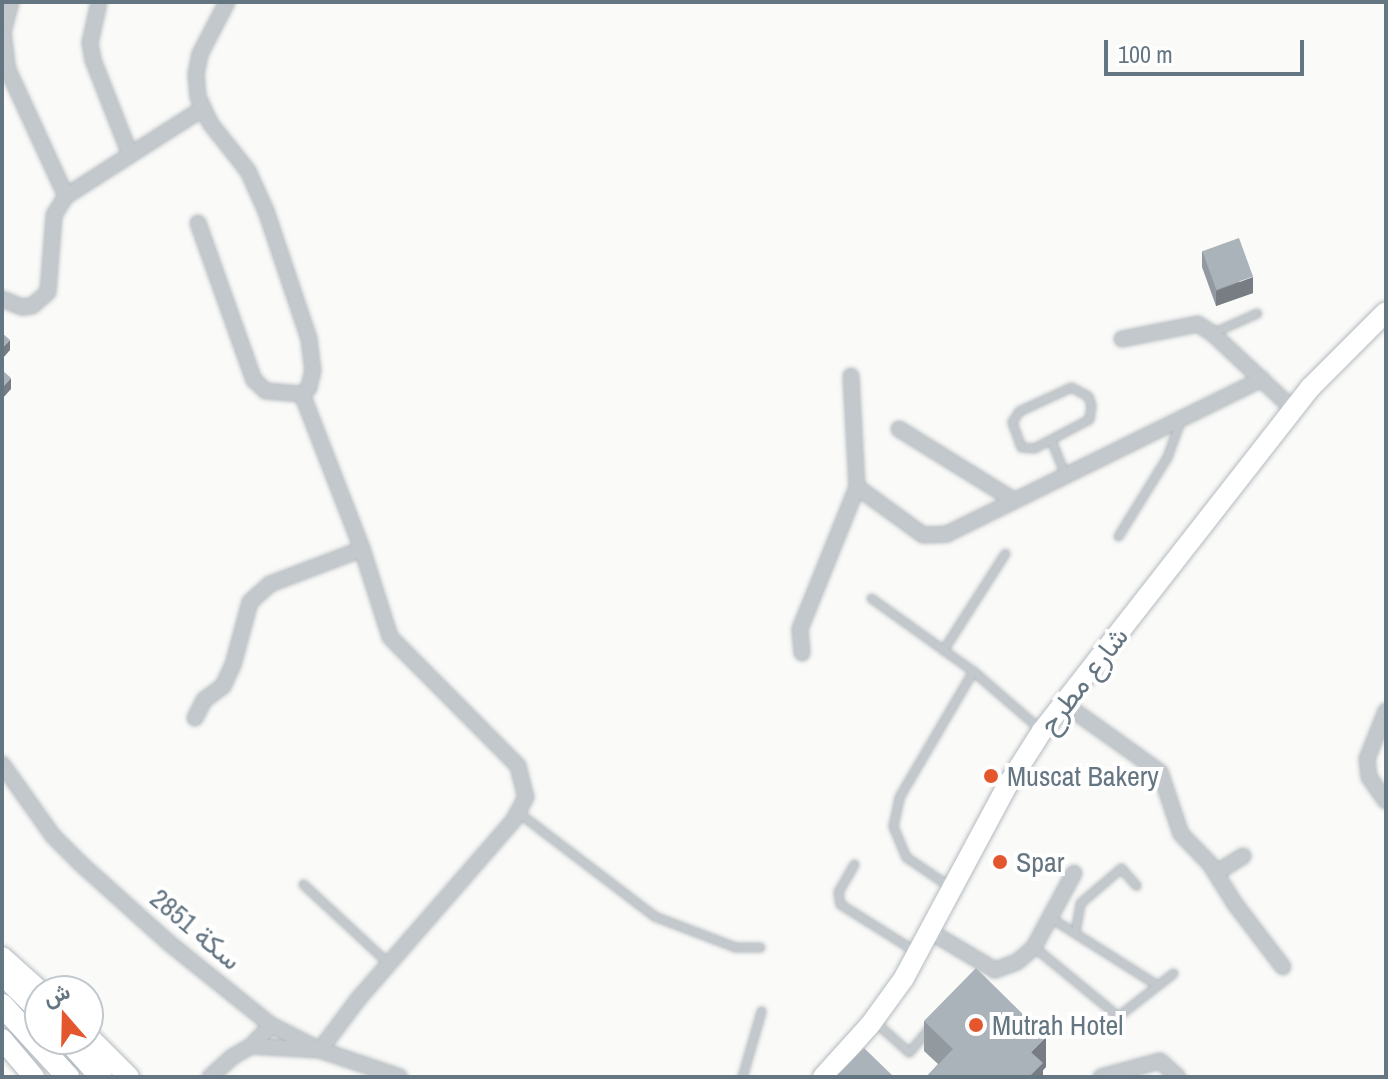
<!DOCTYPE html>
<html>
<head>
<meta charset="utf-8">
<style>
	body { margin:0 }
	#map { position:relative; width:1388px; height:1079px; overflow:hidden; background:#fafaf8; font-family:"Archivo Narrow",Vazirmatn,sans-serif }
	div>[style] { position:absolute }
	.roads { filter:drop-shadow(0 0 2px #b3babf) drop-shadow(0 0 2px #b3babf) }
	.service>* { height:7px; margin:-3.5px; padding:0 3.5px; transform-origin:3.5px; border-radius:3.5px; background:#c3c8cc }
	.minor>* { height:14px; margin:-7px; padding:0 7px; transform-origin:7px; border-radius:7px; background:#c3c8cc }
	.secondary>* { height:20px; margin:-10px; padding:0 10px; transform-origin:10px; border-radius:10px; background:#fff }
	.primary>* { height:22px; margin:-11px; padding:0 11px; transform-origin:11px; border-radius:11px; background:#fff }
	.wall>* { inset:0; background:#929a9f }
	.shaded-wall>* { inset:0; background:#777d82 }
	.building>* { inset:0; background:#aab3b9; transform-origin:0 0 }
	.dots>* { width:22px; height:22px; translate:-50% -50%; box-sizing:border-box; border:4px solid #fff; border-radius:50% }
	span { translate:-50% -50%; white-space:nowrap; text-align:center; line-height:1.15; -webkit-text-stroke:8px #fff; paint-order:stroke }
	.street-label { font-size:28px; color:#657683 }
	.poi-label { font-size:28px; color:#657683 }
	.left { translate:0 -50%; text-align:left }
	.frame { position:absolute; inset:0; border:4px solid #657683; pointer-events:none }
	.north { position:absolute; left:24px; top:975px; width:80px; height:80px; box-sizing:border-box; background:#fff; border:2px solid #c1c8cd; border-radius:50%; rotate:340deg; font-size:22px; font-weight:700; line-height:32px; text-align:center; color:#657683 }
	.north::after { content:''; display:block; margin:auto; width:28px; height:36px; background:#e4572e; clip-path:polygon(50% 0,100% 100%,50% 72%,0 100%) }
	.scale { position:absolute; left:1104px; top:40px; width:200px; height:36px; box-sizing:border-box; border:4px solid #657683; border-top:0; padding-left:10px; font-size:24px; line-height:28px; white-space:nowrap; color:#657683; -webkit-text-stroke:6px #fff; paint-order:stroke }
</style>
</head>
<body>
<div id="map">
	<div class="roads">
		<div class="service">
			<i style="left:1212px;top:333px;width:49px;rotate:-24deg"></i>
			<i style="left:1071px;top:387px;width:19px;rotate:28deg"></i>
			<i style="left:1088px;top:396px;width:9px;rotate:72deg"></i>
			<i style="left:1091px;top:405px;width:14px;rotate:98deg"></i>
			<i style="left:1089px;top:419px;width:62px;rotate:152.2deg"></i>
			<i style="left:1034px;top:448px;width:13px;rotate:-176deg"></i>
			<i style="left:1021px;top:447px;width:27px;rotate:-110deg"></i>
			<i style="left:1012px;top:422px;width:13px;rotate:-58deg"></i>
			<i style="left:1019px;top:411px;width:57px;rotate:-24.8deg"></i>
			<i style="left:1051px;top:440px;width:37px;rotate:68deg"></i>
			<i style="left:1118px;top:536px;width:93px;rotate:-58.2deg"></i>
			<i style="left:1167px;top:457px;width:37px;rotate:-70deg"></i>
			<i style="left:871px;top:598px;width:125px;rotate:35.6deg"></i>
			<i style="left:973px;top:671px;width:90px;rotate:40.9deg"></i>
			<i style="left:943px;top:650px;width:115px;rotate:-57.4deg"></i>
			<i style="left:519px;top:813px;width:170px;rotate:37.3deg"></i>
			<i style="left:654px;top:916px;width:87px;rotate:20.9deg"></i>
			<i style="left:735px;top:947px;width:25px"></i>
			<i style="left:854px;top:864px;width:32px;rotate:120deg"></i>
			<i style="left:838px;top:892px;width:12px;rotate:81deg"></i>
			<i style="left:840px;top:904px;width:89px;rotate:32.1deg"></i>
			<i style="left:303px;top:884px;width:117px;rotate:42.9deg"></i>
			<i style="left:949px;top:886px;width:52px;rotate:-146deg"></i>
			<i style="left:906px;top:857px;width:34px;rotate:-113deg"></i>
			<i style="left:893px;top:826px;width:30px;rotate:-78deg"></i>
			<i style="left:899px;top:797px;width:146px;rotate:-59.6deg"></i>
			<i style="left:1051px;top:918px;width:125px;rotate:32.3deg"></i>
			<i style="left:1075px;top:932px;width:29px;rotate:-80deg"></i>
			<i style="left:1080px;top:903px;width:54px;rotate:-40.5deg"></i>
			<i style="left:1121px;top:868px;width:23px;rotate:49deg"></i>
			<i style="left:1034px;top:947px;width:109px;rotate:39.4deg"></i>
			<i style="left:1118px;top:1016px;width:70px;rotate:-38deg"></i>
			<i style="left:882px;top:1028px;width:36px;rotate:42deg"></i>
			<i style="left:909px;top:1052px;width:33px;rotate:-50deg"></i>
			<i style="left:742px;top:1077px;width:69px;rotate:-73.9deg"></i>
		</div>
		<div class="minor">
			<i style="left:11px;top:2px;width:31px;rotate:105deg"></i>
			<i style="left:3px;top:32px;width:38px;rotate:83deg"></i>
			<i style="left:8px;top:70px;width:139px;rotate:65.3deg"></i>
			<i style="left:99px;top:2px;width:42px;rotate:102.4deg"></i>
			<i style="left:90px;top:43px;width:17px;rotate:80deg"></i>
			<i style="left:93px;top:60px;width:99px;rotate:68.6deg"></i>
			<i style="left:227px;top:2px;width:59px;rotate:117.4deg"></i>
			<i style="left:200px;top:54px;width:20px;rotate:101deg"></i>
			<i style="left:196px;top:74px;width:23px;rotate:85deg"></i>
			<i style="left:198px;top:97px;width:29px;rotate:65deg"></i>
			<i style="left:210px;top:123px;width:61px;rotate:51.6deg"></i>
			<i style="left:248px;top:171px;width:44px;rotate:65.8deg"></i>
			<i style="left:266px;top:211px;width:135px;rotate:71.4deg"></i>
			<i style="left:309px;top:339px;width:31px;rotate:83deg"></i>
			<i style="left:313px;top:370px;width:18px;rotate:103deg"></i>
			<i style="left:309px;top:388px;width:9px;rotate:139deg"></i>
			<i style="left:302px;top:394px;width:166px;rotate:68.8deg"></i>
			<i style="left:362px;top:549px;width:92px;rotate:72.3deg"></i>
			<i style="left:390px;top:637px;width:182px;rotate:45.2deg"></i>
			<i style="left:518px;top:766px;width:32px;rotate:76deg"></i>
			<i style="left:526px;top:797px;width:27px;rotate:118deg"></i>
			<i style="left:513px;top:821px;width:235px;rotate:131deg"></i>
			<i style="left:359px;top:998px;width:65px;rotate:126.9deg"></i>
			<i style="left:320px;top:1050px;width:69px;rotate:-176.7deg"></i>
			<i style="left:198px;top:223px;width:167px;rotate:70.4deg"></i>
			<i style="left:254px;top:380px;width:16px;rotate:43deg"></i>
			<i style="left:266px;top:391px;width:36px;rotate:5deg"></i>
			<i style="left:2px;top:299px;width:22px;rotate:22deg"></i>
			<i style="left:22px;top:307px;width:10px;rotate:-6deg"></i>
			<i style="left:32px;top:306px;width:21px;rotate:-41deg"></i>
			<i style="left:48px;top:292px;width:77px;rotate:-85.5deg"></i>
			<i style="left:54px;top:215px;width:22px;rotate:-58deg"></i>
			<i style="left:66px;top:196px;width:161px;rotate:-32.6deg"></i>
			<i style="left:1122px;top:339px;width:77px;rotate:-11.2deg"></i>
			<i style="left:1198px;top:324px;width:17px;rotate:33deg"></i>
			<i style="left:1212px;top:333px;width:111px;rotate:43.2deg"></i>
			<i style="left:899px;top:429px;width:133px;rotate:31.8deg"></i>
			<i style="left:857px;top:487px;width:82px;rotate:36deg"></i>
			<i style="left:923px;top:535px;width:24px;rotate:-2deg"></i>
			<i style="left:947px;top:534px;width:351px;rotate:-26.2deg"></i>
			<i style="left:802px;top:653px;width:24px;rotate:-95deg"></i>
			<i style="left:800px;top:629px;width:153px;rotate:-68.1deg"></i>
			<i style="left:857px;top:487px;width:111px;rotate:-93.1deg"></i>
			<i style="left:1073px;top:710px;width:107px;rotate:35.5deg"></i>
			<i style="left:1160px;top:772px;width:65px;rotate:71.3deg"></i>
			<i style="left:1181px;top:834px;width:42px;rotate:46deg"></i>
			<i style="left:1210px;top:864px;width:47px;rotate:58deg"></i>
			<i style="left:1235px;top:904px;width:79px;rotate:52.7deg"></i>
			<i style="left:1386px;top:711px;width:52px;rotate:111.6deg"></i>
			<i style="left:1367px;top:759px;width:18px;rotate:84deg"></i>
			<i style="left:1369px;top:777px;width:29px;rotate:55deg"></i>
			<i style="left:195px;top:718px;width:20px;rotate:-63deg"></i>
			<i style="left:204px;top:700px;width:24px;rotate:-36deg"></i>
			<i style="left:223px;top:686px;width:23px;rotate:-65deg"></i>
			<i style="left:233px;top:665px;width:65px;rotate:-74.9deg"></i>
			<i style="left:250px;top:602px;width:27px;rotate:-42deg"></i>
			<i style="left:270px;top:584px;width:98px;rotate:-20.8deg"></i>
			<i style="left:2px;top:764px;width:88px;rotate:54.7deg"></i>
			<i style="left:53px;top:836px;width:40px;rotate:45deg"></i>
			<i style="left:81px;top:864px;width:118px;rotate:41.9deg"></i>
			<i style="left:169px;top:943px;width:131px;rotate:38.8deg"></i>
			<i style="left:271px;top:1025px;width:55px;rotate:27deg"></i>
			<i style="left:320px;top:1050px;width:84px;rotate:18.6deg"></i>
			<i style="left:1216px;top:873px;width:32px;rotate:-32deg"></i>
			<i style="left:941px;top:938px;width:63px;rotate:30.7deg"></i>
			<i style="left:995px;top:970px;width:23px;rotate:-20deg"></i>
			<i style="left:1017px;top:962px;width:23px;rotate:-41deg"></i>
			<i style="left:1034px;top:947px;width:84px;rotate:-61.6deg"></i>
			<i style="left:210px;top:1077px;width:30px;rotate:-42deg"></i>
			<i style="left:232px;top:1057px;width:22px;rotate:-30deg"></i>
			<i style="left:251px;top:1046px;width:29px;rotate:-46deg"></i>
			<i style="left:1101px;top:1077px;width:61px;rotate:-15.2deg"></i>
			<i style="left:1160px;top:1061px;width:24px;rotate:42deg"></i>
		</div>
		<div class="secondary">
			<i style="left:2px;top:957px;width:51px;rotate:41.8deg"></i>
			<i style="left:88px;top:1036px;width:58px;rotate:45deg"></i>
			<i style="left:2px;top:1039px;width:50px;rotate:49.9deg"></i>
			<i style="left:823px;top:1077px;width:70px;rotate:-47.9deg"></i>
			<i style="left:870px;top:1025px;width:58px;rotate:-54.1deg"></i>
			<i style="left:904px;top:978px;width:218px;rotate:-61.8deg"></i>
			<i style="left:1007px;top:786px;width:65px;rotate:-57.5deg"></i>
			<i style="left:1042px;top:731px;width:435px;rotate:-52deg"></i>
			<i style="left:1310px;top:388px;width:107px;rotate:-45deg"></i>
		</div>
		<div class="primary">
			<i style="left:2px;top:965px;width:23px;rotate:59deg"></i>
			<i style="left:14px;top:985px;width:37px;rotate:45deg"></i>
			<i style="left:2px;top:1005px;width:98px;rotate:47.5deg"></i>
			<i style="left:67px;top:1039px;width:51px;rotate:48.2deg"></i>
		</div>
	</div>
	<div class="wall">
		<i style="clip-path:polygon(1202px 251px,1253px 293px,1216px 306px,1202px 267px)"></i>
		<i style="clip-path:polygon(924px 1021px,1046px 1067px,1043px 1070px,1043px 1077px,928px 1077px,928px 1075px,938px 1064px,924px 1051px)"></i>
	</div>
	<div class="shaded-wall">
		<i style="clip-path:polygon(1253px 277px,1253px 293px,1216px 306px,1216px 291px)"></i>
		<i style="clip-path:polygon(10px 340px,10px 350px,3px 358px,3px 347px)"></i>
		<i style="clip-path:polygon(11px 378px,11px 389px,2px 399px,2px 388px)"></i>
		<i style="clip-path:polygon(1046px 1037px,1046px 1067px,1043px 1070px,1043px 1077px,1029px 1077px,1031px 1052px)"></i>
	</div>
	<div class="building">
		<i style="left:1239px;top:238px;width:41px;height:39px;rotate:70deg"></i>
		<i style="clip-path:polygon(2px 333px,10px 340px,3px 347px,2px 347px)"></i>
		<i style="clip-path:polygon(2px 370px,11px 378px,2px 388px)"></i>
		<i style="clip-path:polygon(976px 968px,1046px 1037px,1031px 1052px,1043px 1063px,1029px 1077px,930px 1077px,928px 1075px,953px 1049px,924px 1021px)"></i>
		<i style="clip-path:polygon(864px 1048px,894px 1077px,835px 1077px)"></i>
	</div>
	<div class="dots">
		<i style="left:991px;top:776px;background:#e4572e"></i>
		<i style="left:1000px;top:862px;background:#e4572e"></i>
		<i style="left:976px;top:1025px;background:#e4572e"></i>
	</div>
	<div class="street-label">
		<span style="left:1083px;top:680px;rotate:-52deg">شارع مطرح</span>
		<span style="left:196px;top:929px;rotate:40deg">سكة 2851</span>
	</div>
	<div class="poi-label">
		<span class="left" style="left:1007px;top:776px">Muscat Bakery</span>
		<span class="left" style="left:1016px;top:862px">Spar</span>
		<span class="left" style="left:992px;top:1025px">Mutrah Hotel</span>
	</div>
	<div class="frame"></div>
	<div class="north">ش</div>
	<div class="scale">100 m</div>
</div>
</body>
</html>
